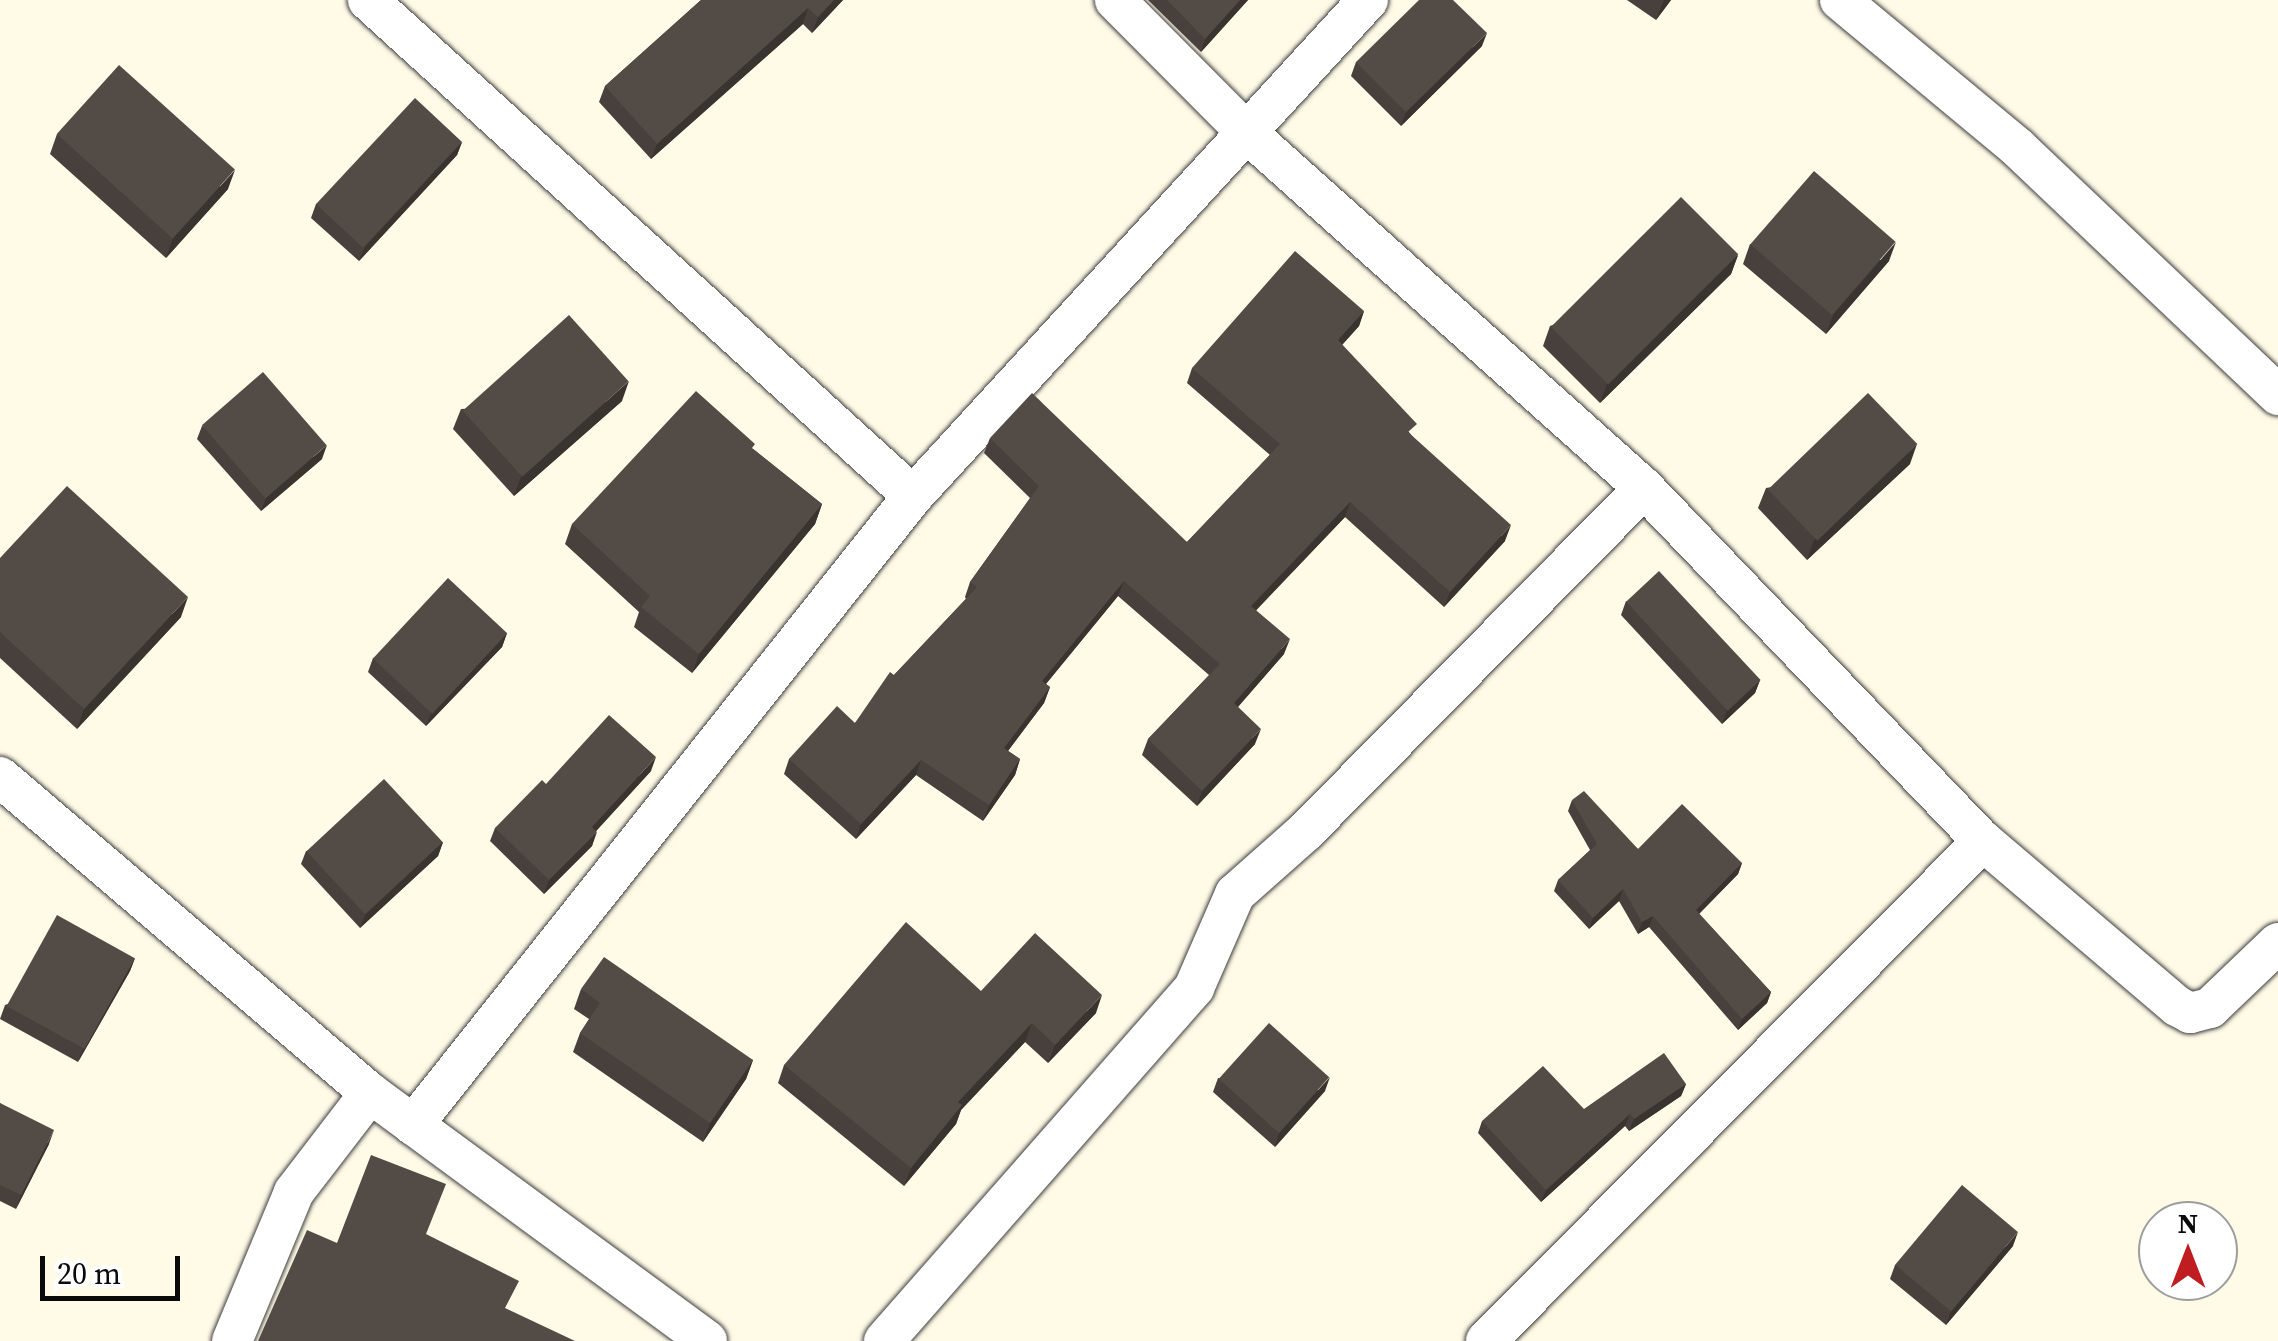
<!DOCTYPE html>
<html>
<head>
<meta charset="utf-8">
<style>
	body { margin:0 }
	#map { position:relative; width:2278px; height:1341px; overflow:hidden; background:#fffbe7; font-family:"Source Serif 4",serif }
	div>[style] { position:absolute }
	.roads { filter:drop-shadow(0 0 2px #3d3d3d) drop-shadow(0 0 2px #3d3d3d) }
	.minor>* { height:40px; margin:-20px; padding:0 20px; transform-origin:20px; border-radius:20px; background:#fff }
	.wall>* { inset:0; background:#47403c }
	.shaded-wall>* { inset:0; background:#3a3431 }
	.building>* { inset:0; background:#534b46; transform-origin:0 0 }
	span { translate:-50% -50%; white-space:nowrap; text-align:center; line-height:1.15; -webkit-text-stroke:10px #fff; paint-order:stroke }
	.north { position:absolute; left:2138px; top:1201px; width:100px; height:100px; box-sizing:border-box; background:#fff; border:2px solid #9d9d9d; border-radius:50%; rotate:0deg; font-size:28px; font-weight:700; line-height:40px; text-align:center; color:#0a0a0a }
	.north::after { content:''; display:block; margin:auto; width:35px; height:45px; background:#bf1d1f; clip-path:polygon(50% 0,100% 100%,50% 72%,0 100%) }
	.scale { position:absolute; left:40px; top:1256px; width:140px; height:45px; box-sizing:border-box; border:5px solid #0a0a0a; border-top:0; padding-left:12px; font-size:30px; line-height:35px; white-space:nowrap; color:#0a0a0a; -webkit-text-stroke:8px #fff; paint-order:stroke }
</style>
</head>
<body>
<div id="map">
	<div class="roads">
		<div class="minor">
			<i style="left:368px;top:0;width:737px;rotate:42.31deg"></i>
			<i style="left:1115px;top:0;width:185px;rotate:45.2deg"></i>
			<i style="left:1245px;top:131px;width:535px;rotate:41.82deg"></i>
			<i style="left:1644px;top:488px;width:489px;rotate:46.2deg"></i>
			<i style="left:1983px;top:841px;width:255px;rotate:40.4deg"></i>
			<i style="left:2177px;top:1006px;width:15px;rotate:28deg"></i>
			<i style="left:2190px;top:1013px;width:21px;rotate:-14deg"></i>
			<i style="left:2210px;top:1008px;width:94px;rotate:-43.7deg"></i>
			<i style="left:1840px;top:0;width:231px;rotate:39.7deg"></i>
			<i style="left:2018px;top:148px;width:359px;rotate:43.5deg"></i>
			<i style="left:0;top:777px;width:487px;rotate:40.5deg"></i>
			<i style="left:370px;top:1093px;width:418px;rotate:36.3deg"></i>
			<i style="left:413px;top:1125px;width:804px;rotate:-51.52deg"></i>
			<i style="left:913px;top:496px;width:673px;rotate:-47.47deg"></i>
			<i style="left:232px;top:1341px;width:161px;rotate:-67.4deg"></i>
			<i style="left:294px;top:1192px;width:125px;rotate:-52.5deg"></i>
			<i style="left:884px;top:1341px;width:470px;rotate:-48.7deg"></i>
			<i style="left:1194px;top:988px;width:103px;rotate:-66.4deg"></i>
			<i style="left:1235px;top:894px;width:95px;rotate:-41.6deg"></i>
			<i style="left:1306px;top:831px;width:482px;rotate:-45.4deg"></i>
			<i style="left:1486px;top:1341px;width:705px;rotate:-45.17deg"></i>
		</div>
	</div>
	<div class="wall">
		<i style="clip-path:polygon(701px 0,843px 0,812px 33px,803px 24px,651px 159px,599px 102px,605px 86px)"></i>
		<i style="clip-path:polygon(1148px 0,1248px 0,1201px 52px)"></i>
		<i style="clip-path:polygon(1627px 0,1671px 0,1656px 20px)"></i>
		<i style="clip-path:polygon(1482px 46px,1401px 126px,1351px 76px,1356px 62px)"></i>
		<i style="clip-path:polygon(57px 134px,228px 189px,166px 258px,50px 154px)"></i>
		<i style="clip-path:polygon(462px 142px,457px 155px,359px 261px,311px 218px,316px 204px)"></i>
		<i style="clip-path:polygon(1750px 244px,1889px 261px,1826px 334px,1743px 264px)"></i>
		<i style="clip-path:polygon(1738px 255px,1731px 274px,1600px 403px,1543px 346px,1550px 326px)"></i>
		<i style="clip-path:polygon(1364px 311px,1359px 326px,1342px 345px,1412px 436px,1505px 541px,1444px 607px,1345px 517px,1256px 610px,1284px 654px,1238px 707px,1255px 744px,1197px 806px,1142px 755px,1148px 739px,1209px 675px,1118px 596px,1046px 684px,1050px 687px,1044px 703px,1008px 751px,1020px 759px,1015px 775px,983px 821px,916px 775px,856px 839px,784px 774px,789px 759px,855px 723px,894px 675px,966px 599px,965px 597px,970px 582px,1030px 498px,984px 453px,990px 438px,1187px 542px,1270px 455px,1187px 383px,1192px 368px)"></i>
		<i style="clip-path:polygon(622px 401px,514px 496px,453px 429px,461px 409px)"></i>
		<i style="clip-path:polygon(202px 426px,322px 459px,261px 511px,197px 439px)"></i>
		<i style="clip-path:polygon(753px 449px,822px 504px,815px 524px,692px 673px,634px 627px,639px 612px,565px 544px,572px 524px)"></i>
		<i style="clip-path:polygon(1910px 464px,1807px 560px,1758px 508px,1766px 488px)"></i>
		<i style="clip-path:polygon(0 558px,181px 617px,77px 729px,0 658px)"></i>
		<i style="clip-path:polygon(1626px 601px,1760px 680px,1755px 693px,1722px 724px,1621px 615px)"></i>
		<i style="clip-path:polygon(507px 633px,502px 647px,426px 726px,368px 672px,373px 658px)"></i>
		<i style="clip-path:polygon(651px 771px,596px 831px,592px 846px,544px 894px,490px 841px,495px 828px)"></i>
		<i style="clip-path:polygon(1572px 800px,1638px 849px,1742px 863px,1738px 874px,1699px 914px,1771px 992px,1767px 1003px,1738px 1030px,1649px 927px,1638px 934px,1619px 901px,1589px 929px,1554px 891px,1558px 880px,1590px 850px,1568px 811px)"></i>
		<i style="clip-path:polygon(443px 842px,438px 856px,360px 928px,301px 864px,306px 851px)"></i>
		<i style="clip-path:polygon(135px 958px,130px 971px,78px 1062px,0 1019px,5px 1005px)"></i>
		<i style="clip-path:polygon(581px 989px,753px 1060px,746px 1079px,703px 1142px,573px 1052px,580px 1033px,589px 1019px,574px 1009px)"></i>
		<i style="clip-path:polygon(981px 991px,1096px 1013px,1048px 1063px,1025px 1042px,961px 1110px,956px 1124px,904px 1186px,778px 1083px,784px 1065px)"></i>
		<i style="clip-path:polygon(1218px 1078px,1325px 1091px,1275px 1147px,1213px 1092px)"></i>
		<i style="clip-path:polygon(1686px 1084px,1681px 1096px,1629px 1131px,1625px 1126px,1541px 1202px,1478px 1133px,1482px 1121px,1584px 1109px)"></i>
		<i style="clip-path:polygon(0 1103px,49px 1144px,16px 1209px,0 1201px)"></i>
		<i style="clip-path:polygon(2013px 1246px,1946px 1325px,1890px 1279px,1895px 1265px)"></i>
	</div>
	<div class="shaded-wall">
		<i style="clip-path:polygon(834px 0,843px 0,812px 33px,818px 17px)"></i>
		<i style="clip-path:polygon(1240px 0,1248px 0,1201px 52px,1205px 39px)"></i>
		<i style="clip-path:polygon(1664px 0,1671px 0,1656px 20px)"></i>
		<i style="clip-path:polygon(808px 8px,803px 24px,651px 159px,657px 144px)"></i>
		<i style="clip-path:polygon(1487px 33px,1482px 46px,1401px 126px,1406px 112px)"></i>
		<i style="clip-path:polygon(462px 142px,457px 155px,359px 261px,364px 248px)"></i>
		<i style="clip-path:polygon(235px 170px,228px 189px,166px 258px,173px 238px)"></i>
		<i style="clip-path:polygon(1896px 242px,1889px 261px,1826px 334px,1833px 315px)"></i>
		<i style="clip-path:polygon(1738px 255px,1731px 274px,1600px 403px,1607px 384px)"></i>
		<i style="clip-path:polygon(1364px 311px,1359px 326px,1332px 356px,1338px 340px)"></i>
		<i style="clip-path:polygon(629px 381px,622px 401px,514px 496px,521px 477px)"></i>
		<i style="clip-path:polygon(1917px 444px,1910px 464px,1807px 560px,1814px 540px)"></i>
		<i style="clip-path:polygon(327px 445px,322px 459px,261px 511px,266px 498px)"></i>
		<i style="clip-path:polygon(1350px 502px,1345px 517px,1246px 621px,1251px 606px)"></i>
		<i style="clip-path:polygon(822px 504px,815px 524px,692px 673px,699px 654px)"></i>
		<i style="clip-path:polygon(1511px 525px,1505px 541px,1444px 607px,1450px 592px)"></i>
		<i style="clip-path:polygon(1124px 581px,1118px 596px,1036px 696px,1042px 681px)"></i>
		<i style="clip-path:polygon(188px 597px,181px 617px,77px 729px,84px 709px)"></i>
		<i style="clip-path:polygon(507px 633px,502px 647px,426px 726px,431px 713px)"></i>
		<i style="clip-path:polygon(1290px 639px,1284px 654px,1228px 718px,1234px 703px)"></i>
		<i style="clip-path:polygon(1760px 680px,1755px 693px,1722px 724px,1727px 710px)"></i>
		<i style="clip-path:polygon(1050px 687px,1044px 703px,998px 764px,1004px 748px)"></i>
		<i style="clip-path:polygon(1261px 729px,1255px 744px,1197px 806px,1202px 791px)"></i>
		<i style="clip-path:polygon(656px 757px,651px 771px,587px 841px,592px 827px)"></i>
		<i style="clip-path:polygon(1020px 759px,1015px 775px,983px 821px,989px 805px)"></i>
		<i style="clip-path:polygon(921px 760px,916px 775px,856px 839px,861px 824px)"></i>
		<i style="clip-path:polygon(597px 832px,592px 846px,544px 894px,549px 880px)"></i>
		<i style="clip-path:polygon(443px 842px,438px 856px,360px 928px,365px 915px)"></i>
		<i style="clip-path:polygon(1742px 863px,1738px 874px,1692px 921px,1696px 910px)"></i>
		<i style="clip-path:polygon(1623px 889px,1619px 901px,1589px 929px,1593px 918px)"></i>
		<i style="clip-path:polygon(1653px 916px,1649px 927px,1638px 934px,1642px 922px)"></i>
		<i style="clip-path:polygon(135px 958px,130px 971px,78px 1062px,83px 1049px)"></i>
		<i style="clip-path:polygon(1771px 992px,1767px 1003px,1738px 1030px,1742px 1019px)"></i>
		<i style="clip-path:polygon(1102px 995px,1096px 1013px,1048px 1063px,1055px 1045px)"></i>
		<i style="clip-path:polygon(1032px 1023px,1025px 1042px,961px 1110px,956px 1124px,904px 1186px,911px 1168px,958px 1102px)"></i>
		<i style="clip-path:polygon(753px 1060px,746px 1079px,703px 1142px,710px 1123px)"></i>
		<i style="clip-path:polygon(1330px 1077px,1325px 1091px,1275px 1147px,1279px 1133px)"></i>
		<i style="clip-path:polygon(1686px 1084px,1681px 1096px,1629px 1131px,1634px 1119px)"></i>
		<i style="clip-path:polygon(1630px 1114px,1625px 1126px,1541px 1202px,1546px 1190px)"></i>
		<i style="clip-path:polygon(54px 1130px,49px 1144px,16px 1209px,21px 1195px)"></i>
		<i style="clip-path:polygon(2018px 1232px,2013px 1246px,1946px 1325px,1951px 1311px)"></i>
	</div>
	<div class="building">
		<i style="clip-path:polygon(701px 0,834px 0,818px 17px,808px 8px,657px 144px,605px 86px)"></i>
		<i style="clip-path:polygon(1167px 0,1240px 0,1205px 39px)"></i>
		<i style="clip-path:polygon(1419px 0,1453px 0,1487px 33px,1406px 112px,1356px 62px)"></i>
		<i style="left:119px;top:65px;width:156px;height:93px;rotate:42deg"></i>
		<i style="left:415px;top:98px;width:64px;height:145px;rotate:43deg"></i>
		<i style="left:1814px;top:171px;width:108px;height:97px;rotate:41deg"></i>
		<i style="left:1681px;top:197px;width:81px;height:184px;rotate:45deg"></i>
		<i style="clip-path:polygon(1295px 251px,1364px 311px,1338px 340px,1417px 424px,1408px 432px,1511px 525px,1450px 592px,1350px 502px,1251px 606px,1290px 639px,1234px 703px,1261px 729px,1202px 791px,1148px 739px,1220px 664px,1124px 581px,1042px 681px,1050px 687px,1004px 748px,1020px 759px,989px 805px,921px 760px,861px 824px,789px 759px,837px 706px,855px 723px,890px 672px,894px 675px,977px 587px,970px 582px,1039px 486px,990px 438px,1032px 393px,1187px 542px,1280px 444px,1192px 368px)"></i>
		<i style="left:569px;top:315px;width:89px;height:143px;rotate:48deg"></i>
		<i style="left:263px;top:372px;width:97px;height:81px;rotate:49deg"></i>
		<i style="clip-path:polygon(696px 391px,755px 444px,752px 448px,822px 504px,699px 654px,641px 607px,650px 596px,572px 524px)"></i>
		<i style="left:1868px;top:393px;width:71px;height:139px;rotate:46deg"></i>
		<i style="clip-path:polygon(67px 486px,188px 597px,84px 709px,0 632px,0 558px)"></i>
		<i style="left:1659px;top:571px;width:149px;height:45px;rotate:47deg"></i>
		<i style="left:448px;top:578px;width:81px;height:110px;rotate:43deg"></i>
		<i style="clip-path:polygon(609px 715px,656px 757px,592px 827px,597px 832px,549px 880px,495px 828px,542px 780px,546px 784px)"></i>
		<i style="left:384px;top:779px;width:86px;height:106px;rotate:47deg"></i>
		<i style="clip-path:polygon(1584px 791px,1638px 849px,1682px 804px,1742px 863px,1696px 910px,1771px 992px,1742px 1019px,1653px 916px,1642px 922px,1623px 889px,1593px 918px,1558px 880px,1597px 844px,1572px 800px)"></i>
		<i style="left:57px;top:915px;width:89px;height:104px;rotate:29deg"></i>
		<i style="clip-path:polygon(906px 922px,981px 991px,1035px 933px,1102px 995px,1055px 1045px,1032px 1023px,958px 1102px,962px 1105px,911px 1168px,784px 1065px)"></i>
		<i style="clip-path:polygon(604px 957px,753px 1060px,710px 1123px,580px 1033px,600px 1003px,581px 989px)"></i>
		<i style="left:1269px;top:1023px;width:81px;height:75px;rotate:42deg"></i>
		<i style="clip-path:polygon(1664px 1053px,1686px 1084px,1634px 1119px,1630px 1114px,1546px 1190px,1482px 1121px,1543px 1066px,1584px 1109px)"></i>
		<i style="clip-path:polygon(0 1103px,54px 1130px,21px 1195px,0 1185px)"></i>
		<i style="clip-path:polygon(371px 1155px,446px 1184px,426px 1234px,519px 1281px,505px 1308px,575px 1341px,258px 1341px,307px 1230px,337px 1243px)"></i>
		<i style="left:1962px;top:1185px;width:73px;height:104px;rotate:40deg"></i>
	</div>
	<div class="north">N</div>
	<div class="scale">20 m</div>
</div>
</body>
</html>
